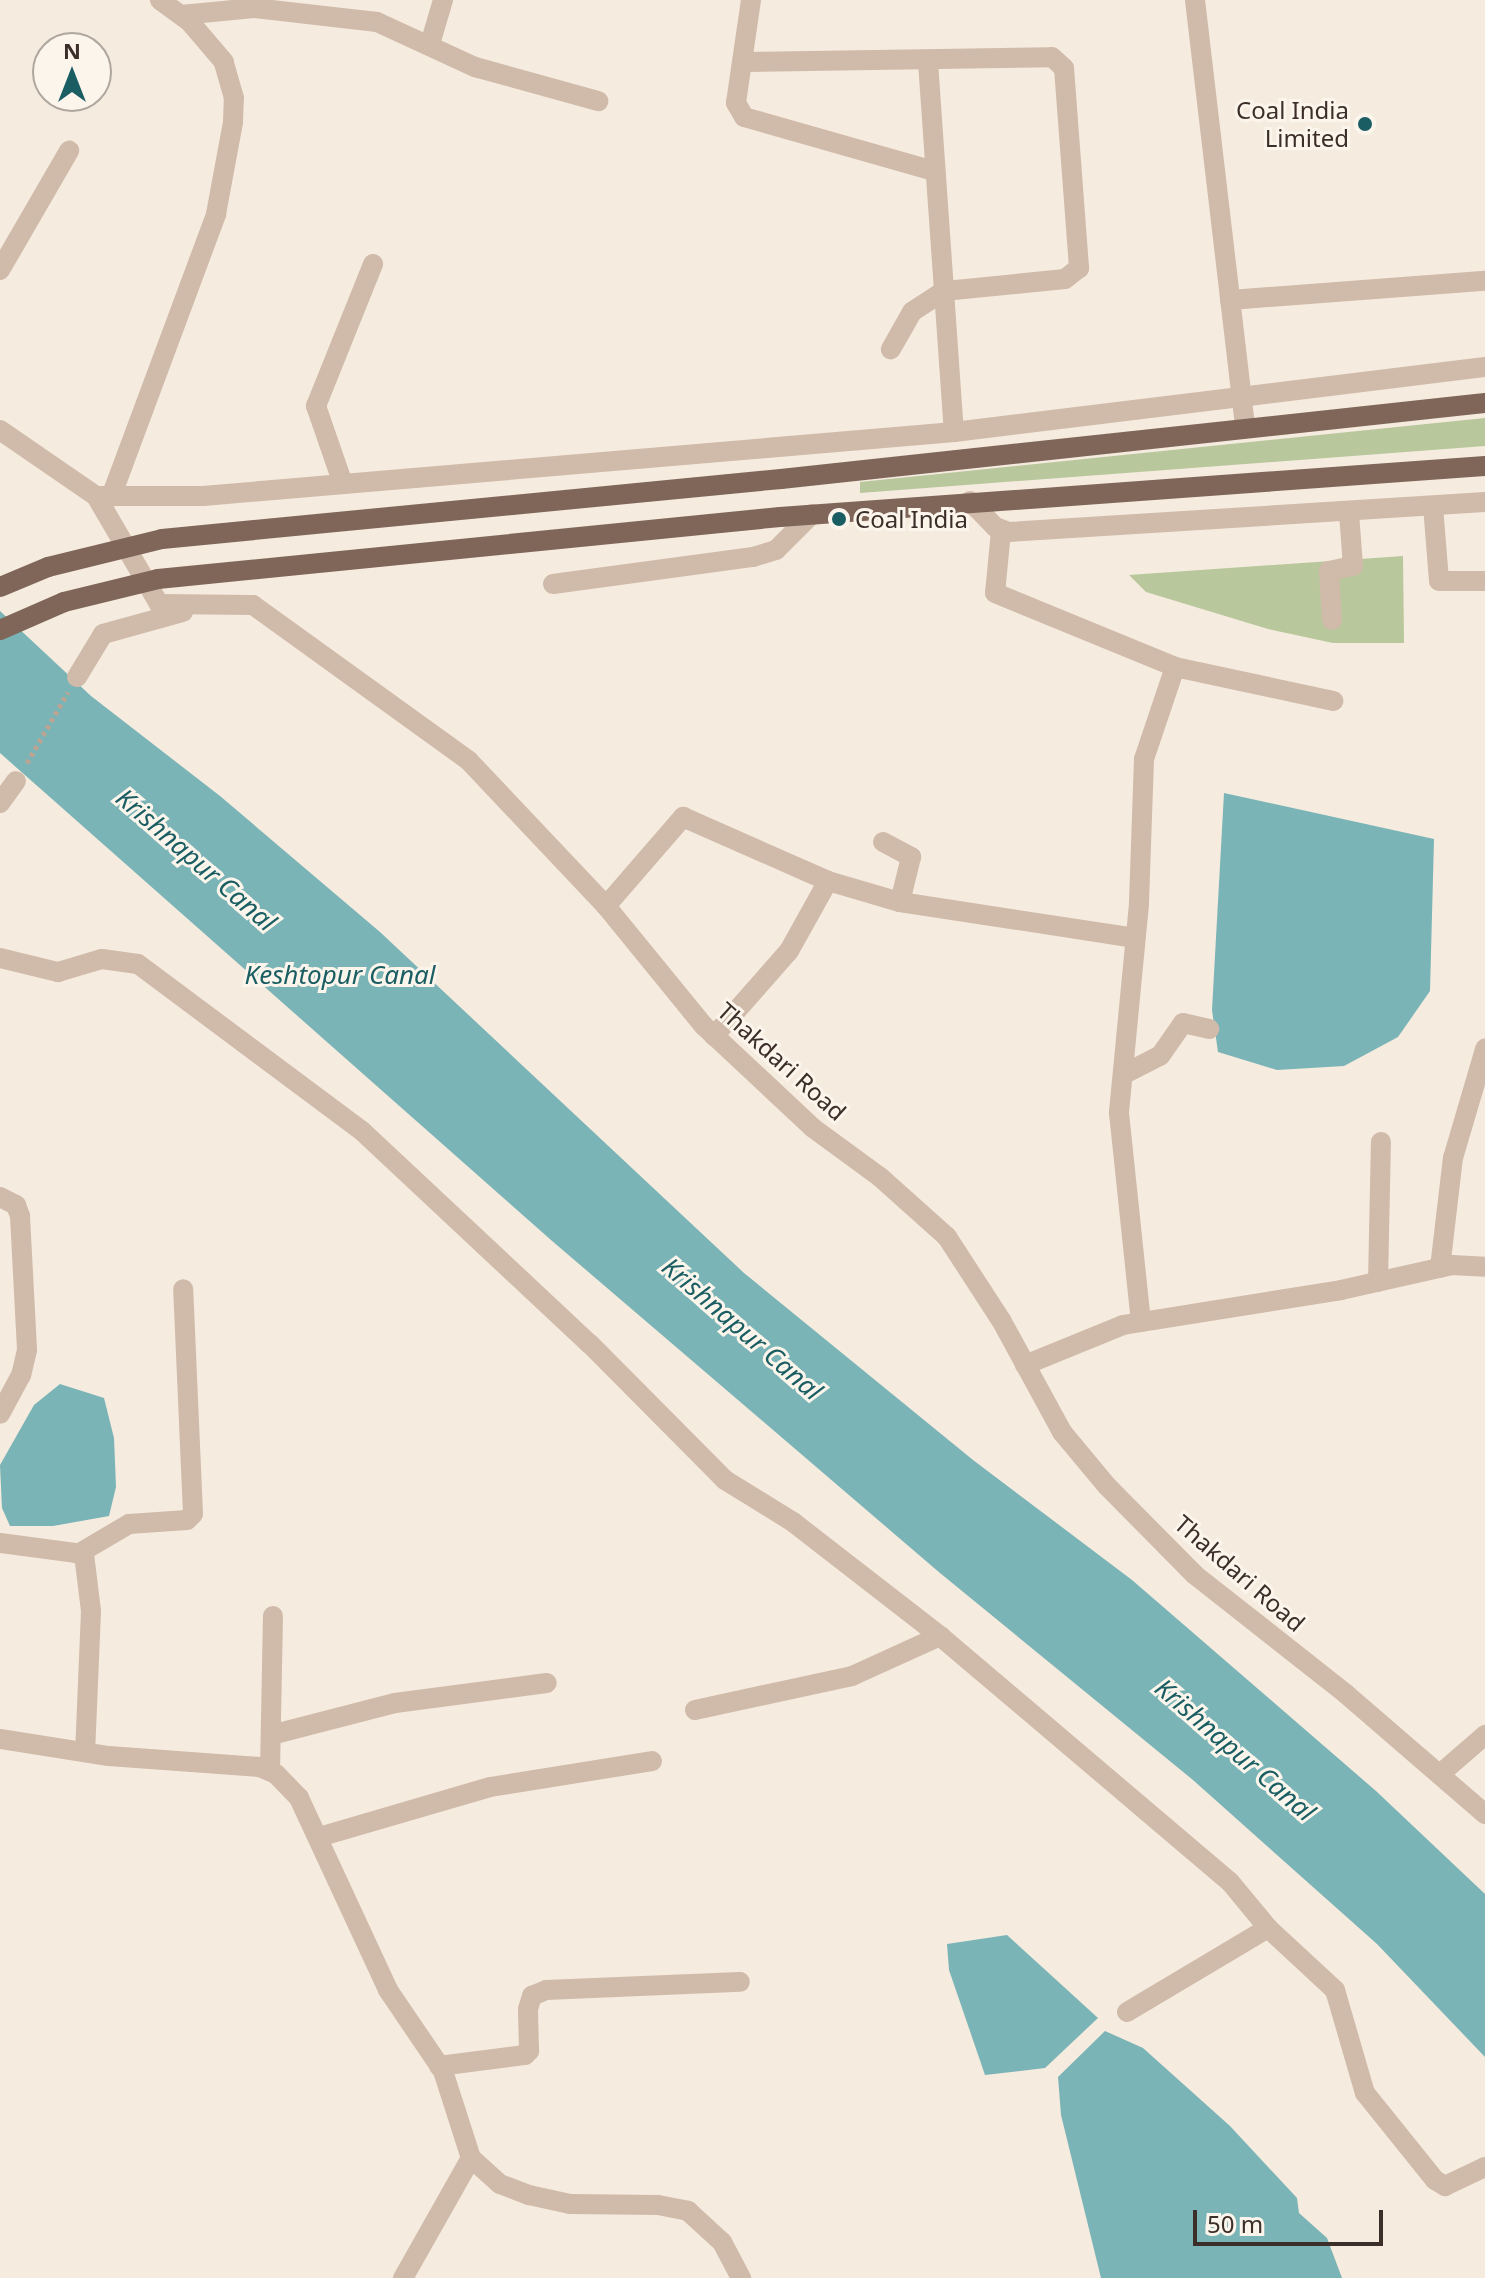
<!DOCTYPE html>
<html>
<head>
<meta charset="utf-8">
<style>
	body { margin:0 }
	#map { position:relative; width:1485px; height:2278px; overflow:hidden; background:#f5ebdf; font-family:"Noto Sans",sans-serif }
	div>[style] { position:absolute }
	.green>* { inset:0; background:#b9c79d }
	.water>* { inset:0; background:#7ab4b6 }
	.path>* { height:5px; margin-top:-2.5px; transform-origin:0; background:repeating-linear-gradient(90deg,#bca493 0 4px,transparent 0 8px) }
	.minor>* { height:20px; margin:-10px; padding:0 10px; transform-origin:10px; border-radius:10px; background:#d0baa9 }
	.major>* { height:20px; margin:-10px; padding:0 10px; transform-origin:10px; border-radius:10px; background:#7f6659 }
	.major-bridge>* { height:20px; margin:-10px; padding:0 10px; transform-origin:10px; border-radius:10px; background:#7f6659 }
	.dots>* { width:22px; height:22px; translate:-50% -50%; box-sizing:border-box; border:4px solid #fcf5ec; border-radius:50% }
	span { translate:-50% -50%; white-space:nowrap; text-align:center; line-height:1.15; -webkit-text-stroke:6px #fcf5ec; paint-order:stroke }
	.poi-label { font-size:24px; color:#3c2f29 }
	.right { translate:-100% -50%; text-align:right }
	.left { translate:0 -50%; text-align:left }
	.street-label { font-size:24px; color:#3c2f29 }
	.water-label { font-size:26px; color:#1a5e63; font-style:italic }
	.north { position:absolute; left:32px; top:32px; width:80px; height:80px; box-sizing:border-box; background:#fcf5ec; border:2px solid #afa69e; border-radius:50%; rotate:0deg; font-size:22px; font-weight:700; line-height:32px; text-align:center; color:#3c2f29 }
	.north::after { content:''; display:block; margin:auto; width:28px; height:36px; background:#1a5e63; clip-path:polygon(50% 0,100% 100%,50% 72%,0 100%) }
	.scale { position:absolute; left:1193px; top:2210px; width:190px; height:36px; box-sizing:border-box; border:4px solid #3c2f29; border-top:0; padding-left:10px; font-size:24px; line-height:28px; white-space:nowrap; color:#3c2f29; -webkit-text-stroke:6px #fcf5ec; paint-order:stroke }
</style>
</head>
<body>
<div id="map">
	<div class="green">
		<i style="clip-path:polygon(1485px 418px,1485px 446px,860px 493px,860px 482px)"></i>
		<i style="clip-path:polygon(1403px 556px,1404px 643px,1333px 643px,1268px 629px,1146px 592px,1129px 575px)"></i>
	</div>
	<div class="water">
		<i style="clip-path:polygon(0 611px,91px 696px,220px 796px,380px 932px,744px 1273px,973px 1460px,1132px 1580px,1376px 1791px,1485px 1894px,1485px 2057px,1377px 1944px,1193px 1780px,940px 1573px,551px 1240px,0 753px)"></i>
		<i style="clip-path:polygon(1224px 793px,1434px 839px,1430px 991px,1398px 1037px,1344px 1066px,1277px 1070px,1218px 1052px,1212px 1010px)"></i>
		<i style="clip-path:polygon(60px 1384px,104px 1398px,114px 1438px,116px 1487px,109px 1516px,53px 1526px,10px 1526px,2px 1508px,0 1465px,34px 1405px)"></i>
		<i style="clip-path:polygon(1007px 1935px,1098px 2018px,1045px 2068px,985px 2075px,949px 1970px,947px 1944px)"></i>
		<i style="clip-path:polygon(1105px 2031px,1143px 2048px,1230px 2126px,1297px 2198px,1299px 2213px,1327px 2238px,1342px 2278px,1101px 2278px,1061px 2115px,1058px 2077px)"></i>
	</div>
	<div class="path">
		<i style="left:27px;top:763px;width:82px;rotate:-60deg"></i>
	</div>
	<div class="minor">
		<i style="left:751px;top:0;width:104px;rotate:98.3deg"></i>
		<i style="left:736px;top:103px;width:16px;rotate:60deg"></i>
		<i style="left:744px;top:117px;width:197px;rotate:15.9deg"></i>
		<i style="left:1195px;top:0;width:431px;rotate:83.3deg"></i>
		<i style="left:181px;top:15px;width:73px;rotate:-5.5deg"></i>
		<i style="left:254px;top:8px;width:124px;rotate:6.5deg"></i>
		<i style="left:377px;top:22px;width:108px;rotate:24.7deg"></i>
		<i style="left:475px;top:67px;width:128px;rotate:15.5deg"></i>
		<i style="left:430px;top:44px;width:46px;rotate:-73.5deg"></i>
		<i style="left:743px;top:62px;width:309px;rotate:-0.9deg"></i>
		<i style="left:1052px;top:57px;width:16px;rotate:43deg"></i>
		<i style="left:1064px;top:68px;width:201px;rotate:85.7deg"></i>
		<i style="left:1079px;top:268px;width:18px;rotate:142deg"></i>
		<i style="left:1065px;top:279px;width:122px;rotate:174.3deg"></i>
		<i style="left:944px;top:291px;width:38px;rotate:147deg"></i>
		<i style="left:912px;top:312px;width:43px;rotate:119.6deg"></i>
		<i style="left:928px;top:62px;width:371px;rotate:86deg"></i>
		<i style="left:0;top:270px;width:138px;rotate:-59.9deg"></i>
		<i style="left:1230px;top:300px;width:256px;rotate:-4.3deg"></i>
		<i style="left:0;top:430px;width:116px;rotate:34.5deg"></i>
		<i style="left:96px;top:496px;width:125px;rotate:59.7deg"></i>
		<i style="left:159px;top:604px;width:94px;rotate:0.6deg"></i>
		<i style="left:253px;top:605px;width:266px;rotate:35.8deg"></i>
		<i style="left:469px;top:761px;width:199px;rotate:46.6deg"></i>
		<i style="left:606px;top:906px;width:155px;rotate:50.8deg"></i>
		<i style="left:704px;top:1026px;width:149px;rotate:43.1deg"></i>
		<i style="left:813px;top:1128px;width:83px;rotate:36.2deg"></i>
		<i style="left:880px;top:1177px;width:90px;rotate:41.8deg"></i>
		<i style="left:947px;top:1237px;width:99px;rotate:57deg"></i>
		<i style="left:1001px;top:1320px;width:128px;rotate:61.4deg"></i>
		<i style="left:1062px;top:1432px;width:70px;rotate:50.2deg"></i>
		<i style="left:1107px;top:1486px;width:125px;rotate:45.3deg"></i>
		<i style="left:1195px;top:1575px;width:192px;rotate:38.2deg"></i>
		<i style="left:1346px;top:1694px;width:184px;rotate:40.8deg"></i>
		<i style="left:343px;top:484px;width:83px;rotate:-109.1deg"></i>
		<i style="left:316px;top:406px;width:153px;rotate:-68.1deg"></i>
		<i style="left:96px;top:496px;width:107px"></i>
		<i style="left:203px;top:496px;width:754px;rotate:-4.87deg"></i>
		<i style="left:954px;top:432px;width:535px;rotate:-6.98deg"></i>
		<i style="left:111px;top:497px;width:302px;rotate:-69.6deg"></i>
		<i style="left:216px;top:214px;width:94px;rotate:-79.5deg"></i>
		<i style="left:233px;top:122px;width:24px;rotate:-88deg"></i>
		<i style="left:234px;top:98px;width:37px;rotate:-106deg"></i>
		<i style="left:224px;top:62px;width:52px;rotate:-130.4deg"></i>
		<i style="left:190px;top:22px;width:37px;rotate:-144deg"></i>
		<i style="left:970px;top:501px;width:36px;rotate:46deg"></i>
		<i style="left:995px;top:527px;width:15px;rotate:20deg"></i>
		<i style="left:1009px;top:532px;width:477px;rotate:-3.6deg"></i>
		<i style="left:1433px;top:506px;width:75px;rotate:85.4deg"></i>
		<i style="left:1439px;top:581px;width:46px"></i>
		<i style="left:1001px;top:531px;width:62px;rotate:95.5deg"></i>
		<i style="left:995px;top:593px;width:195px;rotate:22.3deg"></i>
		<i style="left:1175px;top:667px;width:97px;rotate:108.6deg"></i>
		<i style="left:1144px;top:759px;width:145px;rotate:92deg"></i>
		<i style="left:1139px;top:904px;width:210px;rotate:95.5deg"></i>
		<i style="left:1119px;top:1113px;width:210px;rotate:84deg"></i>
		<i style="left:553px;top:584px;width:202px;rotate:-7.7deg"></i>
		<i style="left:753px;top:557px;width:24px;rotate:-17deg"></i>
		<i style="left:776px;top:550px;width:51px;rotate:-45deg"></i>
		<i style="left:1332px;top:620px;width:49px;rotate:-93.5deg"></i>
		<i style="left:1329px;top:571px;width:25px;rotate:-12deg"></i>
		<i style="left:1353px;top:566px;width:53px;rotate:-94.3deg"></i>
		<i style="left:1175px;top:667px;width:162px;rotate:12.1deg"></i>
		<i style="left:77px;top:677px;width:50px;rotate:-58.8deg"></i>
		<i style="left:103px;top:634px;width:83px;rotate:-15.4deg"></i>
		<i style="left:0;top:803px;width:27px;rotate:-54deg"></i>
		<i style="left:883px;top:842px;width:32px;rotate:28deg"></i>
		<i style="left:911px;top:857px;width:46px;rotate:103.7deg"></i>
		<i style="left:606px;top:906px;width:118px;rotate:-49.1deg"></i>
		<i style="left:683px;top:817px;width:158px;rotate:23.8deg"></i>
		<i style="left:828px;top:881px;width:75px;rotate:16.3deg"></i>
		<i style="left:900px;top:902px;width:238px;rotate:8.7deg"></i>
		<i style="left:0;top:958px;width:60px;rotate:13.6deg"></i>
		<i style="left:58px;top:972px;width:46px;rotate:-16.5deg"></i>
		<i style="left:102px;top:959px;width:36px;rotate:8deg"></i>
		<i style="left:138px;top:964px;width:279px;rotate:36.7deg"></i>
		<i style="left:362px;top:1131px;width:312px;rotate:43.1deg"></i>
		<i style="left:590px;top:1344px;width:192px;rotate:45.2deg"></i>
		<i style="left:725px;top:1480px;width:80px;rotate:31.7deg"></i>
		<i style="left:793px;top:1522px;width:186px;rotate:37.8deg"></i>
		<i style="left:940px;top:1636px;width:380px;rotate:40.3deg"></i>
		<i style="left:1230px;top:1882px;width:60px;rotate:50.4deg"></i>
		<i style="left:1268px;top:1928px;width:91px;rotate:42.8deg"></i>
		<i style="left:1335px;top:1990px;width:107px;rotate:73.8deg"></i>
		<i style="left:1365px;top:2093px;width:112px;rotate:51.2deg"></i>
		<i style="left:1435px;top:2180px;width:12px;rotate:31deg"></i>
		<i style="left:1445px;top:2186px;width:44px;rotate:-25.4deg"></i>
		<i style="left:714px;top:1036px;width:113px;rotate:-48.6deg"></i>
		<i style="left:789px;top:951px;width:80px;rotate:-60.9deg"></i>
		<i style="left:1126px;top:1073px;width:38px;rotate:-27deg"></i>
		<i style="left:1160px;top:1056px;width:40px;rotate:-55.1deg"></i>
		<i style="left:1183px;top:1023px;width:27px;rotate:13deg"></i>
		<i style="left:0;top:1197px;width:18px;rotate:27deg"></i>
		<i style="left:16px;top:1205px;width:12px;rotate:70deg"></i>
		<i style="left:20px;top:1216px;width:134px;rotate:87deg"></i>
		<i style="left:27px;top:1350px;width:26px;rotate:103deg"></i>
		<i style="left:21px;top:1375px;width:44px;rotate:118.3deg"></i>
		<i style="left:1440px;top:1268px;width:111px;rotate:-83.3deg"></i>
		<i style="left:1453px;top:1158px;width:114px;rotate:-73.6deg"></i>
		<i style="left:1378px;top:1282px;width:140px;rotate:-88.8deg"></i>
		<i style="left:1025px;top:1365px;width:106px;rotate:-22.2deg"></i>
		<i style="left:1123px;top:1325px;width:221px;rotate:-9.1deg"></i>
		<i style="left:1341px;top:1290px;width:114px;rotate:-12.7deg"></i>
		<i style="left:1452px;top:1265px;width:33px;rotate:3deg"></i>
		<i style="left:0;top:1543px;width:85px;rotate:7.5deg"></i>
		<i style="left:84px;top:1554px;width:57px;rotate:83deg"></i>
		<i style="left:91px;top:1611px;width:141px;rotate:92.4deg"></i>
		<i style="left:78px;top:1554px;width:59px;rotate:-30.5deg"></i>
		<i style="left:129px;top:1524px;width:58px;rotate:-3.9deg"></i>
		<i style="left:187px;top:1520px;width:8px;rotate:-45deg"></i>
		<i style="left:193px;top:1514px;width:225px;rotate:-92.5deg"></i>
		<i style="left:695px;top:1710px;width:161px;rotate:-12.2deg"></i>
		<i style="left:852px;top:1676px;width:97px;rotate:-24.4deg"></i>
		<i style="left:271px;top:1735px;width:128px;rotate:-14.5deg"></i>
		<i style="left:395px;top:1703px;width:153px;rotate:-7.5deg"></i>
		<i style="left:0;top:1739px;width:110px;rotate:8.9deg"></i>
		<i style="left:109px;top:1756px;width:151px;rotate:4.2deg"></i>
		<i style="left:260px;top:1767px;width:17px;rotate:24deg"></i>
		<i style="left:276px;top:1774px;width:33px;rotate:46deg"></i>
		<i style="left:299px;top:1798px;width:212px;rotate:65.1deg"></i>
		<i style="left:388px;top:1990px;width:98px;rotate:55.8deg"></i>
		<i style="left:443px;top:2071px;width:91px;rotate:72.2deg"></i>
		<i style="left:471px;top:2158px;width:138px;rotate:119.5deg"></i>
		<i style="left:270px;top:1771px;width:155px;rotate:-88.9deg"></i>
		<i style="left:1440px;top:1774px;width:60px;rotate:-40.9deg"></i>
		<i style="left:319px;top:1837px;width:178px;rotate:-16.3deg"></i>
		<i style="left:490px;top:1787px;width:164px;rotate:-9.1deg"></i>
		<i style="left:1127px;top:2012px;width:164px;rotate:-30.8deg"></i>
		<i style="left:439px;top:2066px;width:87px;rotate:-7.3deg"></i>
		<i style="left:525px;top:2055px;width:6px;rotate:-45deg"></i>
		<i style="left:529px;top:2051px;width:42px;rotate:-91.4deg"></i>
		<i style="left:528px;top:2009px;width:14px;rotate:-73deg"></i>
		<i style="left:532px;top:1996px;width:15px;rotate:-23deg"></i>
		<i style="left:546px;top:1990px;width:194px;rotate:-2.4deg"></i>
		<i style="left:471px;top:2158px;width:39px;rotate:42deg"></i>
		<i style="left:500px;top:2184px;width:31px;rotate:21deg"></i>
		<i style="left:529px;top:2195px;width:42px;rotate:12.4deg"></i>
		<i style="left:570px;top:2204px;width:88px;rotate:0.7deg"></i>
		<i style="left:658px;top:2205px;width:31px;rotate:11deg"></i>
		<i style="left:688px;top:2211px;width:46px;rotate:42.4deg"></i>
		<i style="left:722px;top:2242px;width:41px;rotate:62.2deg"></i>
	</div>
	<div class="major">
		<i style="left:781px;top:479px;width:708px;rotate:-6.16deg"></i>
		<i style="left:780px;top:517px;width:707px;rotate:-4.14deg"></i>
	</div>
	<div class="major-bridge">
		<i style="left:0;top:587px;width:52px;rotate:-22.6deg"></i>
		<i style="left:48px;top:567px;width:117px;rotate:-13.8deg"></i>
		<i style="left:162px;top:539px;width:622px;rotate:-5.54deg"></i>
		<i style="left:0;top:630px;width:70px;rotate:-23.6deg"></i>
		<i style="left:64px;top:602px;width:97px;rotate:-13.7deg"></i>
		<i style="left:158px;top:579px;width:625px;rotate:-5.69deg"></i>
	</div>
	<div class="dots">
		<i style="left:1365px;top:124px;background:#1a5e63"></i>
		<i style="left:839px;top:519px;background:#1a5e63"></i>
	</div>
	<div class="poi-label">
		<span class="right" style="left:1349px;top:124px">Coal India<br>Limited</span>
		<span class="left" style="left:855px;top:519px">Coal India</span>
	</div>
	<div class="street-label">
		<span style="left:782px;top:1061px;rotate:42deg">Thakdari Road</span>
		<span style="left:1240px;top:1573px;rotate:41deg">Thakdari Road</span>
	</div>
	<div class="water-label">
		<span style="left:196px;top:860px;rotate:41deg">Krishnapur Canal</span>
		<span style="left:340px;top:975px">Keshtopur Canal</span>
		<span style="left:742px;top:1329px;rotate:41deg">Krishnapur Canal</span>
		<span style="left:1235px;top:1750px;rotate:41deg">Krishnapur Canal</span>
	</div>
	<div class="north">N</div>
	<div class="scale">50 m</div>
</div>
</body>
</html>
